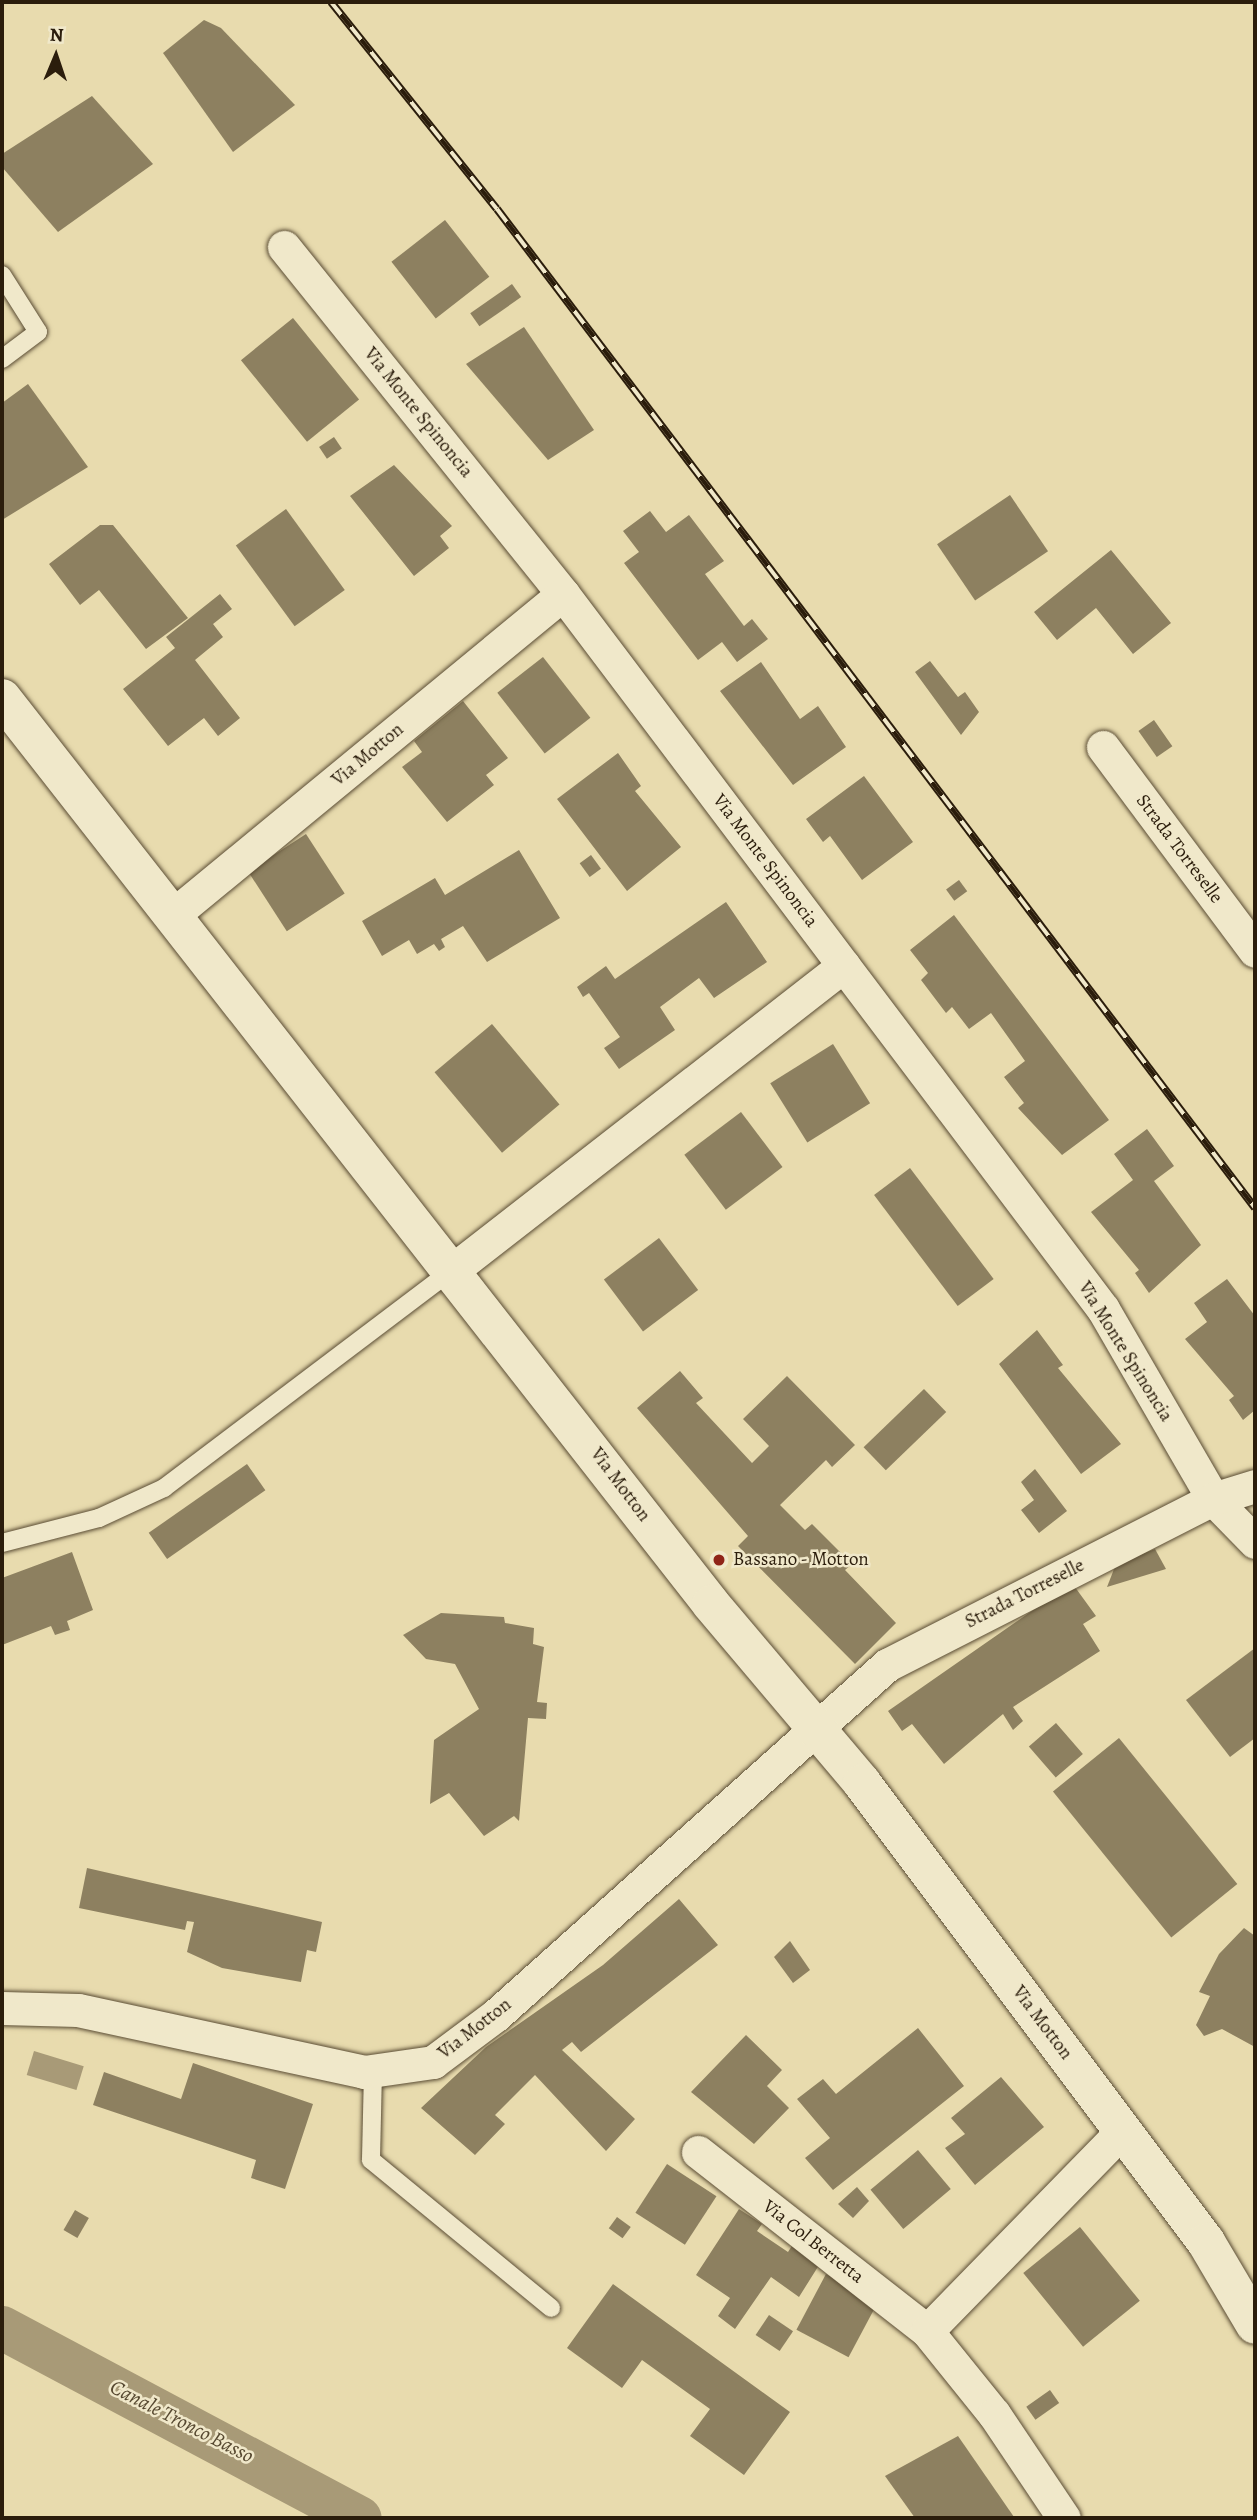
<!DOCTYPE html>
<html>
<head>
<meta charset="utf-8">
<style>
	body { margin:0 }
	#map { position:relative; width:1257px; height:2520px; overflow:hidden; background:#e8dbae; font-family:Alegreya,serif }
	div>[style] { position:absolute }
	.water>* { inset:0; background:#a89a77; transform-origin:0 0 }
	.canal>* { height:44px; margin:-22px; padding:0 22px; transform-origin:22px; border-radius:22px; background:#a89a77 }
	.building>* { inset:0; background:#8d8060; transform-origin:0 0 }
	.roads { filter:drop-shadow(0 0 2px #5a4c34) drop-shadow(0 0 2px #5a4c34) }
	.service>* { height:18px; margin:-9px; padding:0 9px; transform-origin:9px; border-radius:9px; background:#f0e8ca }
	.minor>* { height:33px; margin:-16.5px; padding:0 16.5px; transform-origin:16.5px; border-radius:16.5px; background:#f0e8ca }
	.secondary>* { height:38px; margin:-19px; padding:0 19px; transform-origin:19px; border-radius:19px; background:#f0e8ca }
	.rail>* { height:8px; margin-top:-4px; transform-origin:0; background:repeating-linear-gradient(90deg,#f0e8ca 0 16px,#2b1d0c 0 32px); box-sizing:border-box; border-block:2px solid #2b1d0c }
	.dots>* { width:19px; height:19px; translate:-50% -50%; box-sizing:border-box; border:4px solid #f0e8ca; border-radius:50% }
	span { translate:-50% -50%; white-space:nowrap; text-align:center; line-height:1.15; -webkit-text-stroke:5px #f0e8ca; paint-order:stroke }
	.street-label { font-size:19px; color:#2b1d0c }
	.poi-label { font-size:19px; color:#2b1d0c }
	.left { translate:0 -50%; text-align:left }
	.water-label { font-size:21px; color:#574931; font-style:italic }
	.frame { position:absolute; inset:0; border:4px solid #2b1d0c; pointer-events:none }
	.north { position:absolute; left:21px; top:21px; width:70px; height:70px; -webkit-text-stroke:5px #f0e8ca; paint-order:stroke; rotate:2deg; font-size:19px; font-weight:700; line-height:28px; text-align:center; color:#2b1d0c }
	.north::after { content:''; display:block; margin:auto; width:24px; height:32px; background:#2b1d0c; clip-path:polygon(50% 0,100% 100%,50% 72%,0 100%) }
</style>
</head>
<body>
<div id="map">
	<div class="water">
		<i style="left:34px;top:2051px;width:52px;height:25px;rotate:17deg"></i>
	</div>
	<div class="canal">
		<i style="left:2px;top:2328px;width:405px;rotate:28deg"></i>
	</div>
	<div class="building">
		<i style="clip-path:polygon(204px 20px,221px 28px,295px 105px,233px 152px,163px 53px)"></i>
		<i style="clip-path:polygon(92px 96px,153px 164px,58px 232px,2px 167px,2px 154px)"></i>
		<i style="left:445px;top:220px;width:72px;height:68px;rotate:52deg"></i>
		<i style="left:512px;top:284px;width:16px;height:51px;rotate:55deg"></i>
		<i style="left:293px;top:318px;width:105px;height:67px;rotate:51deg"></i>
		<i style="clip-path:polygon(524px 327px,594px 430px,548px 460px,466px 364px)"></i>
		<i style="clip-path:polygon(28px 384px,88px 467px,2px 520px,2px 403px)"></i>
		<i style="left:334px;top:437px;width:14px;height:18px;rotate:56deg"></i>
		<i style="clip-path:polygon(394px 465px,452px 526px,440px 536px,449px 548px,414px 576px,350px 496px)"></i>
		<i style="left:1010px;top:495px;width:68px;height:88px;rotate:56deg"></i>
		<i style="left:286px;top:509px;width:100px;height:62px;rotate:54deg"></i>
		<i style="clip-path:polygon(650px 511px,666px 532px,689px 515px,724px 561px,705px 574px,744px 626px,752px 619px,768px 639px,737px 662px,722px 642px,698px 660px,624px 563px,639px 552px,623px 531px)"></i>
		<i style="clip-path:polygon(100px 525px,113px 525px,188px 618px,146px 649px,99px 590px,80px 605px,49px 564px)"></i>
		<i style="clip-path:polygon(1111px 550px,1171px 623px,1133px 654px,1096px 608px,1057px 640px,1034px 612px)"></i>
		<i style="clip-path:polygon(220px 594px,232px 609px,213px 624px,223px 637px,195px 660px,240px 718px,218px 736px,204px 718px,168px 746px,123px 689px,175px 648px,166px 637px)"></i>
		<i style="left:543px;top:657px;width:77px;height:58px;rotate:52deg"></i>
		<i style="clip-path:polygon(930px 661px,958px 697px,965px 692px,979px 712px,961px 735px,915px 672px)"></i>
		<i style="clip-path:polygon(761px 662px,800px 719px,818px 706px,846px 747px,793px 785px,720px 691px)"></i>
		<i style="clip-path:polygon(463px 701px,508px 758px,486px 775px,494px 785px,447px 822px,402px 767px,422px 752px,414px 741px)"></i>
		<i style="left:1154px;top:720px;width:32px;height:19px;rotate:55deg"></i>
		<i style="clip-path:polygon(618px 753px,641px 786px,635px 791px,681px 847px,627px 891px,557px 799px)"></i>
		<i style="clip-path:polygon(864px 776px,913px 842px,862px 880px,830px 836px,823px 842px,806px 819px)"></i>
		<i style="left:306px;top:834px;width:71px;height:69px;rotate:57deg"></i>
		<i style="clip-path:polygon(519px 850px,560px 918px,487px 962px,463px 926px,441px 939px,445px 947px,439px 951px,434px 944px,417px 954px,409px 940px,382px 956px,362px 921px,435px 878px,445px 895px)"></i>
		<i style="left:591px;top:855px;width:17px;height:14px;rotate:54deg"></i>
		<i style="left:959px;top:880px;width:14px;height:16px;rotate:54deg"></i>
		<i style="clip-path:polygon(726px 902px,767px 962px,714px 998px,699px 978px,660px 1007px,675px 1030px,619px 1069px,604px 1048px,620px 1037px,589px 993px,583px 997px,577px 987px,606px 966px,615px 979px)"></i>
		<i style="clip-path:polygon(954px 915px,1109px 1120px,1062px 1155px,1018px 1108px,1024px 1103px,1004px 1077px,1025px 1061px,991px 1013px,969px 1029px,952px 1007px,946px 1013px,921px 980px,928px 973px,910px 950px)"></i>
		<i style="left:492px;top:1024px;width:105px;height:75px;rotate:50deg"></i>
		<i style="left:833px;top:1044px;width:70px;height:74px;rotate:58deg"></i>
		<i style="left:741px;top:1112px;width:69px;height:71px;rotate:53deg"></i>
		<i style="clip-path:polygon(1147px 1129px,1174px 1166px,1154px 1181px,1201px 1245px,1149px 1293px,1135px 1273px,1139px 1270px,1091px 1212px,1133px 1180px,1114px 1154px)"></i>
		<i style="left:910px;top:1168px;width:139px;height:45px;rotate:53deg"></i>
		<i style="left:659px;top:1238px;width:65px;height:69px;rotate:53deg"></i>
		<i style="clip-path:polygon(1227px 1279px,1255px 1316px,1255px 1410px,1243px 1420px,1229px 1400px,1234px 1396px,1185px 1339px,1207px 1322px,1194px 1303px)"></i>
		<i style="clip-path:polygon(1037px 1330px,1063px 1365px,1058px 1368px,1121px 1444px,1081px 1474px,999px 1364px)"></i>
		<i style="clip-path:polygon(680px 1371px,703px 1398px,696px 1403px,752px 1463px,769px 1446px,743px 1419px,787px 1376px,855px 1445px,832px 1467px,826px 1460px,780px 1505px,805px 1530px,812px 1524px,852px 1564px,845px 1570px,896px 1623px,855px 1664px,738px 1546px,748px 1536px,637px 1408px)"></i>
		<i style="left:924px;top:1389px;width:32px;height:84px;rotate:46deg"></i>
		<i style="left:247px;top:1464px;width:32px;height:120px;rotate:55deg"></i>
		<i style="clip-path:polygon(1035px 1469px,1067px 1511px,1039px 1533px,1021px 1510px,1034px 1500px,1021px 1482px)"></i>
		<i style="clip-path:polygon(1155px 1549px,1166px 1569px,1107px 1587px,1116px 1564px)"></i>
		<i style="clip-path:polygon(72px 1552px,93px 1610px,67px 1621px,70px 1630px,55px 1635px,51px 1626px,2px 1645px,2px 1578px)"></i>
		<i style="clip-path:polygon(1072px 1583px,1096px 1616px,1083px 1624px,1100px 1651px,1013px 1707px,1023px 1721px,1013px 1730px,1003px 1714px,944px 1764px,912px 1724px,902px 1731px,888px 1711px)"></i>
		<i style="clip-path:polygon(441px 1613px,504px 1617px,505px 1623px,534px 1628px,533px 1644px,544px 1647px,537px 1702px,547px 1703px,546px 1719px,528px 1718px,519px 1821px,514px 1816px,484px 1836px,449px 1793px,430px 1804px,434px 1740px,479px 1709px,455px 1664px,426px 1659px,403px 1635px)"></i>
		<i style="clip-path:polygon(1255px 1648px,1255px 1738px,1230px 1757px,1186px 1700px)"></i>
		<i style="left:1056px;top:1723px;width:41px;height:36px;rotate:49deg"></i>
		<i style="left:1119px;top:1738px;width:188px;height:85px;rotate:51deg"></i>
		<i style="clip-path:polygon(87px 1868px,322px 1922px,316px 1952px,307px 1950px,301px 1982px,222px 1968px,187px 1952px,194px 1922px,187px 1921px,185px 1930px,79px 1908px)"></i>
		<i style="clip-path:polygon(679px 1899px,718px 1945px,581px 2052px,572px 2042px,562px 2050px,635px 2119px,606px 2151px,535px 2075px,495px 2115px,505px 2124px,475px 2155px,421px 2108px,486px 2047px,603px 1965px)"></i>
		<i style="clip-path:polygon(1244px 1928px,1255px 1936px,1255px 2047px,1222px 2029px,1204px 2036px,1196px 2025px,1210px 1996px,1199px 1992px,1219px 1954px)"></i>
		<i style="clip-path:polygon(790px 1941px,810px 1970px,793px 1983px,774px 1957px)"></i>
		<i style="clip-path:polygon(918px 2028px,964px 2086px,833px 2190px,805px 2158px,830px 2138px,797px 2099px,823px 2079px,836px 2094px)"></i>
		<i style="clip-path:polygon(746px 2035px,782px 2070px,767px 2086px,789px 2108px,754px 2144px,691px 2092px)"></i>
		<i style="clip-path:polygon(193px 2063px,313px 2104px,285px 2189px,251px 2178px,256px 2160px,93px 2105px,104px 2072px,181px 2099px)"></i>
		<i style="clip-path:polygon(1001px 2077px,1044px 2127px,975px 2185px,945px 2148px,965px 2134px,951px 2118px)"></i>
		<i style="left:918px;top:2150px;width:51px;height:62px;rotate:50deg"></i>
		<i style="left:667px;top:2164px;width:59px;height:58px;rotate:33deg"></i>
		<i style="clip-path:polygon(857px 2187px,869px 2201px,853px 2218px,838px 2204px)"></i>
		<i style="clip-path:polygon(739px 2209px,762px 2224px,757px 2231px,788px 2252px,799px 2235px,826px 2254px,799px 2297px,771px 2277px,735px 2329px,718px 2316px,730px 2298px,696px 2275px)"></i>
		<i style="left:75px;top:2210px;width:16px;height:23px;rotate:30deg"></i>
		<i style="left:617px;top:2217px;width:17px;height:14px;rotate:36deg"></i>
		<i style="left:1080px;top:2227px;width:95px;height:73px;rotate:51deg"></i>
		<i style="left:826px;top:2274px;width:59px;height:63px;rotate:28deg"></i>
		<i style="clip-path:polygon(613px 2284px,790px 2412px,744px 2475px,690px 2436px,710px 2409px,642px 2360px,622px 2388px,567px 2348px)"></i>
		<i style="left:769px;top:2315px;width:29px;height:24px;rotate:34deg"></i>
		<i style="left:1050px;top:2390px;width:16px;height:29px;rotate:55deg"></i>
		<i style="clip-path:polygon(958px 2436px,1014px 2517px,1012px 2518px,915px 2518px,885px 2476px)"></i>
	</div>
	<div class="roads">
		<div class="service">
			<i style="left:2px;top:275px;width:67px;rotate:57.7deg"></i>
			<i style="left:38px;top:332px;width:45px;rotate:143.1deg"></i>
			<i style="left:2px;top:1543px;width:100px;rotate:-14.5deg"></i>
			<i style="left:99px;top:1518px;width:72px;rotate:-24.8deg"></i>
			<i style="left:164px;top:1488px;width:363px;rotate:-37.1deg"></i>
			<i style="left:373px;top:2071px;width:89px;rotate:91.3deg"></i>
			<i style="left:371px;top:2160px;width:233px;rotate:39.4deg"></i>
		</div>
		<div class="minor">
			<i style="left:284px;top:247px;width:445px;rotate:51.2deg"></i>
			<i style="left:563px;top:594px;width:896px;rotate:52.94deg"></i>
			<i style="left:1103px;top:1309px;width:220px;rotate:59.9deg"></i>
			<i style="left:1213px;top:1499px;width:60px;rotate:45.7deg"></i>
			<i style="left:1103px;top:747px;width:254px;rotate:53.3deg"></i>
			<i style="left:173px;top:915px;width:505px;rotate:-39.46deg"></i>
			<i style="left:454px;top:1269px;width:494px;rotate:-37.9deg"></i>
			<i style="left:2px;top:2008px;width:76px;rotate:1.5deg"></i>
			<i style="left:78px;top:2010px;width:293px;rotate:12.2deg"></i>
			<i style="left:364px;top:2072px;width:70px;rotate:-8.2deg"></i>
			<i style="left:433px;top:2062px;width:79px;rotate:-36.7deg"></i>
			<i style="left:496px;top:2015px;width:525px;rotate:-41.83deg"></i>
			<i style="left:887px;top:1665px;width:366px;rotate:-27deg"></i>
			<i style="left:1213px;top:1499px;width:44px;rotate:-17.2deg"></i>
			<i style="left:698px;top:2152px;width:291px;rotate:38deg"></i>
			<i style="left:927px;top:2331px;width:107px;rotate:51.1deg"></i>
			<i style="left:994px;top:2414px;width:125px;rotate:56.1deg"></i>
			<i style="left:927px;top:2331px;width:279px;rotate:-45.7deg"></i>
		</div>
		<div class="secondary">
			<i style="left:2px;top:698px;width:1150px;rotate:51.95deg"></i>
			<i style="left:711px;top:1604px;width:234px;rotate:49.8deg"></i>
			<i style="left:862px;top:1783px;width:574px;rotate:53.15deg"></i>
			<i style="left:1206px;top:2242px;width:96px;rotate:59.4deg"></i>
		</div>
	</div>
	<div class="rail">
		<i style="left:331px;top:2px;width:265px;rotate:51.3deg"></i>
		<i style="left:497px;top:209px;width:1254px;rotate:52.81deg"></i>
	</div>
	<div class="dots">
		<i style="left:719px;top:1560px;background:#8f2418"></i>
	</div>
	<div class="street-label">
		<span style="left:418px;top:413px;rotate:51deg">Via Monte Spinoncia</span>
		<span style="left:368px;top:755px;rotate:-40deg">Via Motton</span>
		<span style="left:1179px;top:849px;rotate:53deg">Strada Torreselle</span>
		<span style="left:765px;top:861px;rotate:53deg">Via Monte Spinoncia</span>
		<span style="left:1125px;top:1352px;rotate:58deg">Via Monte Spinoncia</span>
		<span style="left:620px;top:1485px;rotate:53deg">Via Motton</span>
		<span style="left:1025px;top:1594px;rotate:-27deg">Strada Torreselle</span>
		<span style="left:1042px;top:2023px;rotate:53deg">Via Motton</span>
		<span style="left:475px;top:2029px;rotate:-38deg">Via Motton</span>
		<span style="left:813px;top:2242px;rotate:38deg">Via Col Berretta</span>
	</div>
	<div class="poi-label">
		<span class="left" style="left:733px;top:1560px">Bassano - Motton</span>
	</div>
	<div class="water-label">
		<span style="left:182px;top:2421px;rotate:27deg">Canale Tronco Basso</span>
	</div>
	<div class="frame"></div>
	<div class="north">N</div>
</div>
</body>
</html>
